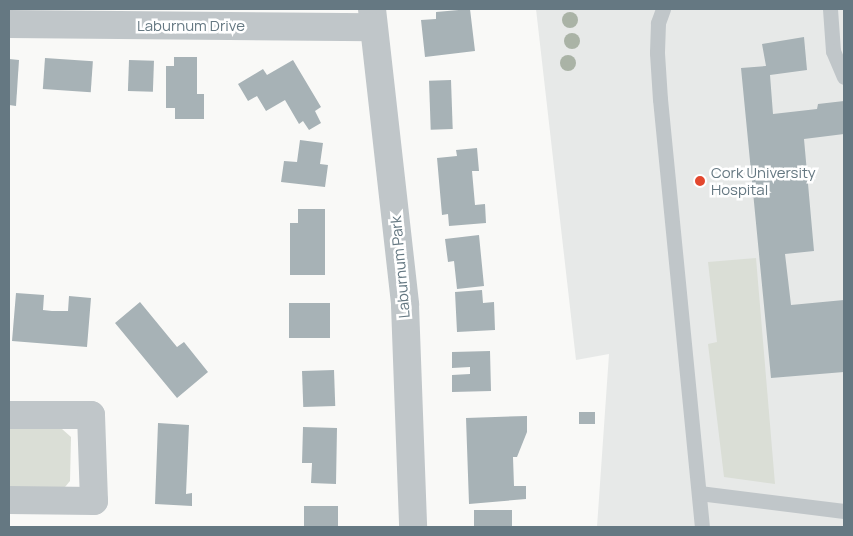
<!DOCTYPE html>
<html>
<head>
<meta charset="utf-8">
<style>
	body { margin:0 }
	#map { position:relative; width:853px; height:536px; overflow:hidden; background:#f9f9f7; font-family:Manrope,sans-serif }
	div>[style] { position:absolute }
	.built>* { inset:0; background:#e7e9e8 }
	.green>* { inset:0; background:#daded6 }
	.building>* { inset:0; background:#a7b2b6; transform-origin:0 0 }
	.service>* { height:15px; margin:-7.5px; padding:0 7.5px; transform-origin:7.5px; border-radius:7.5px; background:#c0c6c9 }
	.minor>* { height:28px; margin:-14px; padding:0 14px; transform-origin:14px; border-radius:14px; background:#c0c6c9 }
	.trees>* { width:16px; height:16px; margin:-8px; border-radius:50%; background:#aab3a6 }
	.dots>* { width:14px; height:14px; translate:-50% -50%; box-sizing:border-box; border:2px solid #fff; border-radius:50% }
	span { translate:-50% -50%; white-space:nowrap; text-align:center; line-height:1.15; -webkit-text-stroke:5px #fff; paint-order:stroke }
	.street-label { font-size:15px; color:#657882 }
	.poi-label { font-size:15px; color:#657882 }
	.left { translate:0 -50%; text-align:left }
	.frame { position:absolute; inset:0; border:10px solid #657882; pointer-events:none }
</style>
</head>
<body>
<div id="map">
	<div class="built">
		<i style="clip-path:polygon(536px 9px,844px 9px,844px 527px,597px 527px,609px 354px,576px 360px)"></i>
	</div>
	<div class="green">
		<i style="clip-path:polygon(756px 258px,775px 484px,724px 477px,708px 344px,717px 342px,708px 262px)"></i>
		<i style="clip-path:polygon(9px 426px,62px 429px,71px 437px,70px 481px,60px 493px,9px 491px)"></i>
	</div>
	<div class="building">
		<i style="clip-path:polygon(470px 9px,475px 51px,425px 57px,421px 20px,436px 19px,436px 12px)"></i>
		<i style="clip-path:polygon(804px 37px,807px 70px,770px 75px,773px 114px,817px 109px,818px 104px,844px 101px,844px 134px,804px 139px,814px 251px,785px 254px,791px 305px,844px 300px,844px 372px,771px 378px,741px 68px,766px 66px,762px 44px)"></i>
		<i style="clip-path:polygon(174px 57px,197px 57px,197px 94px,204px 94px,204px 119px,175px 119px,175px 108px,166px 108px,166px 66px,174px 66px)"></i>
		<i style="left:45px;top:58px;width:48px;height:31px;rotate:4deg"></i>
		<i style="clip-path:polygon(9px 59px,19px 60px,16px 106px,9px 105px)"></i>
		<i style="left:129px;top:60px;width:25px;height:31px;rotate:2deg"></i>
		<i style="clip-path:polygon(293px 60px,321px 107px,315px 111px,321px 123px,309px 130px,303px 121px,299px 124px,285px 100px,266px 111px,257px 96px,248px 101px,238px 84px,263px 69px,267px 75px)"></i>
		<i style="left:451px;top:80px;width:49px;height:22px;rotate:88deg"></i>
		<i style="clip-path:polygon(300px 140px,323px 143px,320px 164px,328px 165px,325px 187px,281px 182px,284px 161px,297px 162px)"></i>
		<i style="clip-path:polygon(477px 148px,479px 171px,472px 171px,475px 205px,485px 204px,486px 223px,449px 226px,448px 214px,442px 215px,437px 158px,457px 156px,456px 150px)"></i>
		<i style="clip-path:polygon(298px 209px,325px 209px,325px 275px,290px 275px,290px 223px,298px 223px)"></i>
		<i style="clip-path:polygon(479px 235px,484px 286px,457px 289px,454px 261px,448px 262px,445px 239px)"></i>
		<i style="clip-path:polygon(482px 290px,483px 303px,494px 302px,495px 330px,457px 332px,455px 292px)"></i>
		<i style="clip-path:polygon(16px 293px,44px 295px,43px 310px,52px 311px,68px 311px,69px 296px,91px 298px,87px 347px,12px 341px)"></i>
		<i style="clip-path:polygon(140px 302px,177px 347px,184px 342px,208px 372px,177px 398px,115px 323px)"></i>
		<i style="left:289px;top:303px;width:41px;height:35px"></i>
		<i style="clip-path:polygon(490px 351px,491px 391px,452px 392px,452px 375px,470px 374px,470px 367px,452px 368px,452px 352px)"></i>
		<i style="left:334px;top:370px;width:36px;height:32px;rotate:88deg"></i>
		<i style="left:579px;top:412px;width:16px;height:12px"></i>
		<i style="clip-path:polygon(527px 416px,527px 432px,517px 457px,513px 457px,514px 486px,526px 486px,526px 499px,469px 504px,466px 418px)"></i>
		<i style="clip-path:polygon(158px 423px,189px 425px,186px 494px,192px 493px,192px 506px,155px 504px)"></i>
		<i style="clip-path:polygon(303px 427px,337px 428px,336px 484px,311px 483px,312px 463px,302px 463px)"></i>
		<i style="left:338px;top:506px;width:21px;height:34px;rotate:90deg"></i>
		<i style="left:512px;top:510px;width:17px;height:38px;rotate:90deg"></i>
	</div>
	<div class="service">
		<i style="left:663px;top:9px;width:15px;rotate:110deg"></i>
		<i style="left:658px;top:23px;width:30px;rotate:92deg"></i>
		<i style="left:657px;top:53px;width:46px;rotate:86.3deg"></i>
		<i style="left:660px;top:99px;width:430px;rotate:84.4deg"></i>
		<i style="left:830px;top:9px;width:42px;rotate:85.9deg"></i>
		<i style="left:833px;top:51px;width:28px;rotate:67deg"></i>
		<i style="left:699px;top:493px;width:146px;rotate:7.1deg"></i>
	</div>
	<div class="minor">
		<i style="left:372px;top:9px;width:298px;rotate:83.6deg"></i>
		<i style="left:405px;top:305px;width:222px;rotate:87.9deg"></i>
		<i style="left:9px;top:24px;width:364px;rotate:0.5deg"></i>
		<i style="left:9px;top:415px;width:82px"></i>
		<i style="left:91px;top:415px;width:86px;rotate:88deg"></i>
		<i style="left:94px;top:501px;width:85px;rotate:-179.3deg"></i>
	</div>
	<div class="trees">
		<i style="left:570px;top:20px"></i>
		<i style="left:572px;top:41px"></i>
		<i style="left:568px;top:63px"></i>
	</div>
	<div class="dots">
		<i style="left:700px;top:181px;background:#e3472e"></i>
	</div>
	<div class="street-label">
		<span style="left:191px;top:26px">Laburnum Drive</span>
		<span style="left:400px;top:267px;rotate:-95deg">Laburnum Park</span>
	</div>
	<div class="poi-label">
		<span class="left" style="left:711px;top:181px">Cork University<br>Hospital</span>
	</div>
	<div class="frame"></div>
</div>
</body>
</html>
